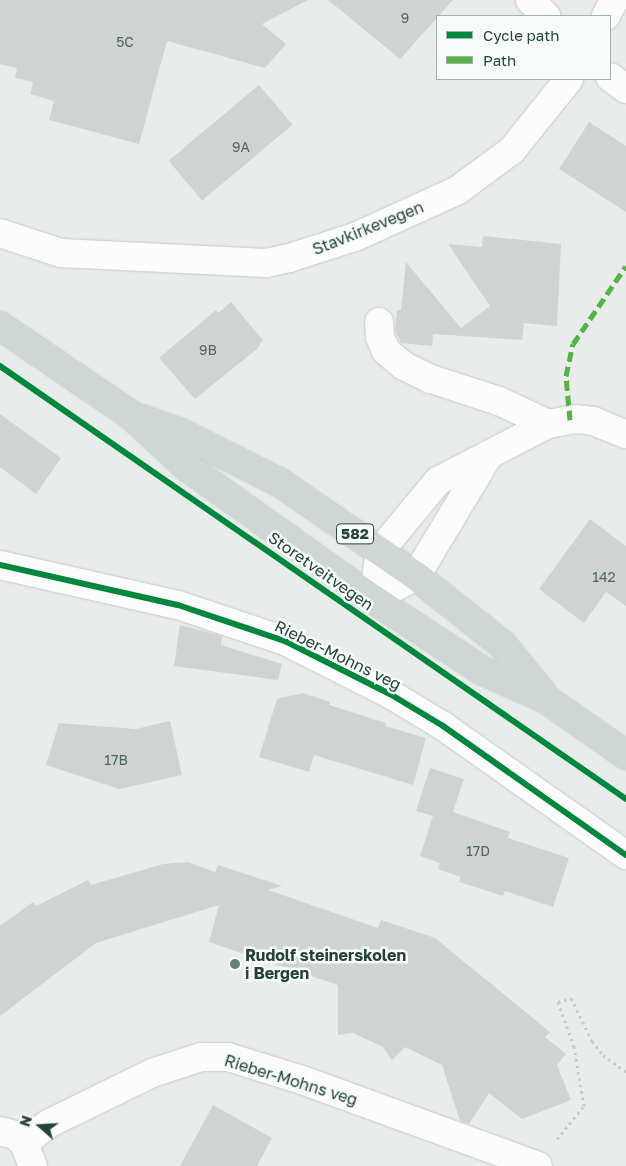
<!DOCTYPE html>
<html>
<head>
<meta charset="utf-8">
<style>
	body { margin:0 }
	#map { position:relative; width:626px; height:1166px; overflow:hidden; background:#e8edeb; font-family:"Golos Text",sans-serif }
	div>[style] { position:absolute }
	.building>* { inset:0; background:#cfd4d2; transform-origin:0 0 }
	.path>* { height:3px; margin-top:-1.5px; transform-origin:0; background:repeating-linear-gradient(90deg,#c3ccca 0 2.5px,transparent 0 6.5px) }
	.roads { filter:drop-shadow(0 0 1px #c5cac8) drop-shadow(0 0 1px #c5cac8) }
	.minor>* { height:28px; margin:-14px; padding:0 14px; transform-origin:14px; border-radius:14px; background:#fcfcfc }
	.major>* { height:28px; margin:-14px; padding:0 14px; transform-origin:14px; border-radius:14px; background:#cfd7d5 }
	.quiet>* { height:5px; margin-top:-2.5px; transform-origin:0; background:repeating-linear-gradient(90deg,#55b346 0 10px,transparent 0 15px) }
	.cycleway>* { height:6px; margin:-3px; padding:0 3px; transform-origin:3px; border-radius:3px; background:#00873e }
	.dots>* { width:14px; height:14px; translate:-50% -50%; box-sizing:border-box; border:2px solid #f7fbf9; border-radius:50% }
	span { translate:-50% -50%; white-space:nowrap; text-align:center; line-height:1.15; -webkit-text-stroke:5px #f7fbf9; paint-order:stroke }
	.number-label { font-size:14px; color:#506761 }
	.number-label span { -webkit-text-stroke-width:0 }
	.shield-label span { padding:1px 4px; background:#f7fbf9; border:1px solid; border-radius:4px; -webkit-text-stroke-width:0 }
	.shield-label { font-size:15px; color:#24423a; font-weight:700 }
	.street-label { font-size:16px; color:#24423a }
	.poi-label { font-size:16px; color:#24423a; font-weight:700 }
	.left { translate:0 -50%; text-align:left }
	.legend { position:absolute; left:436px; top:15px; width:175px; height:65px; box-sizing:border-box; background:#f7fbf9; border:1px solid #a3b1ad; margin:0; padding:6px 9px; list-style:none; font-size:15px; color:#24423a }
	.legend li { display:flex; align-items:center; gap:10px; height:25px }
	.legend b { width:25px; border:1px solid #a3b1ad }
	.north { position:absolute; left:15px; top:1101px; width:50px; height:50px; -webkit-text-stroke:4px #f7fbf9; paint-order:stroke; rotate:289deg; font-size:14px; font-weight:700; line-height:20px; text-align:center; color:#24423a }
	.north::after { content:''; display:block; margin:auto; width:18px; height:22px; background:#24423a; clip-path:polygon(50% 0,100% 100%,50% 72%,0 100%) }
</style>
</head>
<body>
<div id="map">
	<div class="building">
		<i style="clip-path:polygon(0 0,308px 0,262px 24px,286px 44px,265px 68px,167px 41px,139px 144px,49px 120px,54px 101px,30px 94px,33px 82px,15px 78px,17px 68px,0 64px)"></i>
		<i style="clip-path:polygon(328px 0,453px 0,400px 59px)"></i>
		<i style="left:259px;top:85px;width:52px;height:118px;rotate:50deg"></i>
		<i style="clip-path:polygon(589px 122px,626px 146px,626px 212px,559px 169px)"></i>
		<i style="clip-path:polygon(483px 236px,561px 244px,557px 326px,524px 323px,522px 340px,433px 334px,432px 346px,401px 343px,395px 329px,397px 310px,401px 310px,406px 262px,461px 328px,490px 306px,448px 244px,482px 247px)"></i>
		<i style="clip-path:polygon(231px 302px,263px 340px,257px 349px,195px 399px,159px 358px,216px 310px,218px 313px)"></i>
		<i style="clip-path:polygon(0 414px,61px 458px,36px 494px,0 467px)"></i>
		<i style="clip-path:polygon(590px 519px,626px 546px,626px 606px,606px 592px,584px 623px,539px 589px)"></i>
		<i style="clip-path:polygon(180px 625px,222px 636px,221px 645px,282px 664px,278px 680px,174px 666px)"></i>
		<i style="clip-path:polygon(303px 693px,330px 702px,329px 705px,386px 723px,385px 726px,426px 738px,413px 785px,314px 755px,309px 772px,259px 757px,277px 699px)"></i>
		<i style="clip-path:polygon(170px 721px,182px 775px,119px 789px,46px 765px,59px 723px,136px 729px)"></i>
		<i style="clip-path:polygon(430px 768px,464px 779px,453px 812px,510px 832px,508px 838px,569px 858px,553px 907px,505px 891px,503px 896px,459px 882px,461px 877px,438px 869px,440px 863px,420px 856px,433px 816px,416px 811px)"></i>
		<i style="clip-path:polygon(188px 862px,215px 872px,218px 865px,282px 886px,268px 890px,378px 928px,381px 920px,435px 938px,550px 1032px,545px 1037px,566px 1054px,557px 1065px,571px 1100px,522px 1119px,489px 1093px,469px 1124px,460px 1121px,442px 1065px,405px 1047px,392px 1060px,383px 1047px,353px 1033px,338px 1035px,338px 985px,209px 942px,219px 905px,96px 943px,0 1016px,0 926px,33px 902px,36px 906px,88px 880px,91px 885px,163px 864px)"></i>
		<i style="clip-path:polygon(213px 1105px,272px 1138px,257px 1166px,180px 1166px)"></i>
	</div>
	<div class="path">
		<i style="left:557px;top:1139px;width:43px;rotate:-50.7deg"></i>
		<i style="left:584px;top:1106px;width:60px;rotate:-99.6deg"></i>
		<i style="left:574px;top:1047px;width:48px;rotate:-109.6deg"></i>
		<i style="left:558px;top:1002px;width:14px;rotate:-17deg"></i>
		<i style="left:571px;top:998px;width:48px;rotate:64deg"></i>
		<i style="left:592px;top:1041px;width:18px;rotate:52deg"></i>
		<i style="left:603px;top:1055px;width:29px;rotate:36deg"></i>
	</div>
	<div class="roads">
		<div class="minor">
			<i style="left:530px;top:0;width:23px;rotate:45deg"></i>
			<i style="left:606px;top:16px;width:18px;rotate:-63deg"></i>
			<i style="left:610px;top:77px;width:20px;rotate:37deg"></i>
			<i style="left:0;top:233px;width:64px;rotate:18.2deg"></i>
			<i style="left:61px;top:253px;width:205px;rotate:2.8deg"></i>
			<i style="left:266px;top:263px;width:24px;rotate:-12deg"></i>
			<i style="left:289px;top:258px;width:69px;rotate:-17.7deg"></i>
			<i style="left:355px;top:237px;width:113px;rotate:-24.5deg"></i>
			<i style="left:458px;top:190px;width:67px;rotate:-36.5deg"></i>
			<i style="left:512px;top:150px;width:91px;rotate:-51.2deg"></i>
			<i style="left:379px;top:322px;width:15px;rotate:86deg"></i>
			<i style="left:380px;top:337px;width:15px;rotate:67deg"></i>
			<i style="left:386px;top:351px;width:23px;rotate:40deg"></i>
			<i style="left:404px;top:366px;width:30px;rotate:26deg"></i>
			<i style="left:431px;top:379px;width:71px;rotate:17.9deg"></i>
			<i style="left:499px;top:401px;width:54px;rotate:25.1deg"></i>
			<i style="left:0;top:565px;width:182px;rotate:12.7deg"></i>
			<i style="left:178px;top:605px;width:113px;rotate:18.6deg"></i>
			<i style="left:285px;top:641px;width:118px;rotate:26.8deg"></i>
			<i style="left:390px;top:694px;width:62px;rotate:31.1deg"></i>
			<i style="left:443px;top:726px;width:224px;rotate:35.2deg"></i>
			<i style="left:373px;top:599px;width:49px;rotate:-81.7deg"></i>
			<i style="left:380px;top:551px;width:91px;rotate:-50.4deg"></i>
			<i style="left:438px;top:481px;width:124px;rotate:-27.4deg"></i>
			<i style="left:548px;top:424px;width:27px;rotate:-10deg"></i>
			<i style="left:575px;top:419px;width:18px;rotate:6deg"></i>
			<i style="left:593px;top:421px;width:35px;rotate:22deg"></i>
			<i style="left:373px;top:599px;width:49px;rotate:-28.1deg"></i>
			<i style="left:416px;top:576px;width:138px;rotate:-59deg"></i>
			<i style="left:0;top:1131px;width:16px;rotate:15deg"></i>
			<i style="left:15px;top:1135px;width:12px;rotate:42deg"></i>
			<i style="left:24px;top:1143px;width:25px;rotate:69deg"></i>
			<i style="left:24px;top:1143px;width:33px;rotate:-38deg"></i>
			<i style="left:50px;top:1123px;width:114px;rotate:-26.1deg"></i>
			<i style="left:152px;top:1073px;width:52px;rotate:-18.1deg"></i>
			<i style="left:201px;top:1057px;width:27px"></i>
			<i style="left:228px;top:1057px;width:77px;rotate:17.3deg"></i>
			<i style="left:302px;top:1080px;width:251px;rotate:20deg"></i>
		</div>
		<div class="major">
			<i style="left:0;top:326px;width:158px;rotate:34.2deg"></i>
			<i style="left:131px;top:415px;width:76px;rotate:42.9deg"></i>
			<i style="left:187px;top:467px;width:228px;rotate:35.4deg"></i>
			<i style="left:373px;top:599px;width:129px;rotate:33.3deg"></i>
			<i style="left:481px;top:670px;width:71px;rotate:24deg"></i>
			<i style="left:546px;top:699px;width:98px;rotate:35deg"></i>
			<i style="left:142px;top:419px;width:41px;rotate:19.7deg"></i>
			<i style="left:181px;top:433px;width:110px;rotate:26.6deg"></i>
			<i style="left:279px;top:482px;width:166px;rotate:34.5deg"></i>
			<i style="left:416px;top:576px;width:111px;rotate:38.4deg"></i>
			<i style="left:503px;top:645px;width:63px;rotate:50.8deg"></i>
		</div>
	</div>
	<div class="quiet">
		<i style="left:570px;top:420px;width:44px;rotate:-95.2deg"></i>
		<i style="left:566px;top:376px;width:33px;rotate:-78deg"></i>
		<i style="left:573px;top:344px;width:94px;rotate:-55.8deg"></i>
	</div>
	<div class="cycleway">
		<i style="left:0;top:366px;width:761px;rotate:34.67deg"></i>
		<i style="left:0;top:565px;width:182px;rotate:12.7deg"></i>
		<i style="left:178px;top:605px;width:113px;rotate:18.6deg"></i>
		<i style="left:285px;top:641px;width:118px;rotate:26.8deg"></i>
		<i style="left:390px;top:694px;width:62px;rotate:31.1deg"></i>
		<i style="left:443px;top:726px;width:224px;rotate:35.2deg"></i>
	</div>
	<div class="dots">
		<i style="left:235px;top:964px;background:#697e78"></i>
	</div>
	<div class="number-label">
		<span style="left:405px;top:18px">9</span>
		<span style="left:125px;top:42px">5C</span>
		<span style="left:241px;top:147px">9A</span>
		<span style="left:208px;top:350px">9B</span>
		<span style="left:604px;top:577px">142</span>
		<span style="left:116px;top:760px">17B</span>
		<span style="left:478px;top:851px">17D</span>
	</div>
	<div class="shield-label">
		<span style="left:355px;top:534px">582</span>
	</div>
	<div class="street-label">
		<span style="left:368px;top:228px;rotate:-22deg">Stavkirkevegen</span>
		<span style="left:321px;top:571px;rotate:35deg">Storetveitvegen</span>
		<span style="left:338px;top:655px;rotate:26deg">Rieber-Mohns veg</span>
		<span style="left:291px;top:1080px;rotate:17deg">Rieber-Mohns veg</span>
	</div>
	<div class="poi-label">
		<span class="left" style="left:245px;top:964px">Rudolf steinerskolen<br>i Bergen</span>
	</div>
	<ul class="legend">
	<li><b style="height:6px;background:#00873e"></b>Cycle path</li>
	<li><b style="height:6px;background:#55b346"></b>Path</li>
	</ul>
	<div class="north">N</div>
</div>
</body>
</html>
